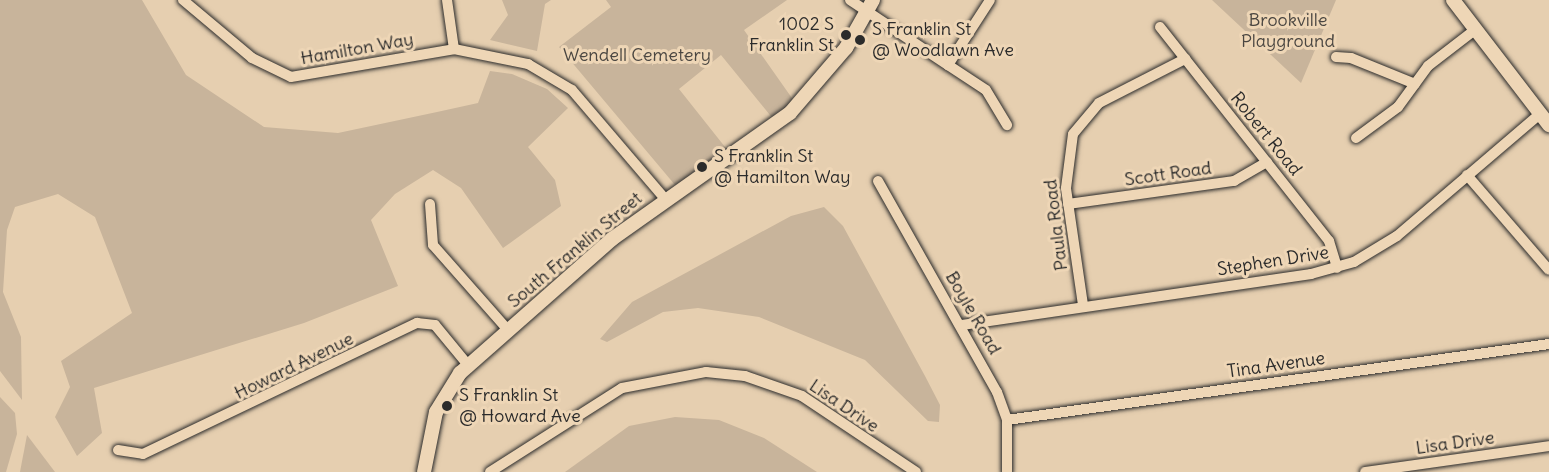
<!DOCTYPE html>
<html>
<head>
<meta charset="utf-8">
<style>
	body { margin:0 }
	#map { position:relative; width:1549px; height:472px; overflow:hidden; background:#e6cfb0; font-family:Delius,sans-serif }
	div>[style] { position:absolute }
	.green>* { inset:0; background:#c8b49b }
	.roads { filter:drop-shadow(0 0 2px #2b2b2b) drop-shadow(0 0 2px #2b2b2b) }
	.minor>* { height:10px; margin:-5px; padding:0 5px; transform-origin:5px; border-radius:5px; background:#eed6b6 }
	.major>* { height:14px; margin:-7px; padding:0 7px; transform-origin:7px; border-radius:7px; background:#eed6b6 }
	.dots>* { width:16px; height:16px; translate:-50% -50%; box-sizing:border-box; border:3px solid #eed6b6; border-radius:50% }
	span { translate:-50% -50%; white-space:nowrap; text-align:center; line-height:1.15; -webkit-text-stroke:6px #eed6b6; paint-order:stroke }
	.park-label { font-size:18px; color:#4a4641 }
	.poi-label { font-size:18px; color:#2b2b2b }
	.right { translate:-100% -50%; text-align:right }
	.left { translate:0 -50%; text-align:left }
	.street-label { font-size:18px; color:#2b2b2b }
</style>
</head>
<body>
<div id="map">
	<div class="green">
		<i style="clip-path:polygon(0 0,142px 0,186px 75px,264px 127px,338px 133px,437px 112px,478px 103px,490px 71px,512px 74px,547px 89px,568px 108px,528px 147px,555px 180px,561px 206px,503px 248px,461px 188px,433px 170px,395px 194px,371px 220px,398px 286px,304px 323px,94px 388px,102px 433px,77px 456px,55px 417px,70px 387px,61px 361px,132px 313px,95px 217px,58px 194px,15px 207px,7px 230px,3px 292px,21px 337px,22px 400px,0 371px)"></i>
		<i style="clip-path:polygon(502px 0,551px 0,545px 4px,537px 51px,490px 40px,508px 15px)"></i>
		<i style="clip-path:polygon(606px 0,787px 0,744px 30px,794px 101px,774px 120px,721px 55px,679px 89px,729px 152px,675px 185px,559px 47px,611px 7px)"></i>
		<i style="clip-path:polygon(1212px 0,1336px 0,1301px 83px)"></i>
		<i style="clip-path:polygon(824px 207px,843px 226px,925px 376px,940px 405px,939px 422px,928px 421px,865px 360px,759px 317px,698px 308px,663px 312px,607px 342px,600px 339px,632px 302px,791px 216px)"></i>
		<i style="clip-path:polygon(0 397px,15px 413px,17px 434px,6px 472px,0 472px)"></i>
		<i style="clip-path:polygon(675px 417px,719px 420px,764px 438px,817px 472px,565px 472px,629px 426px)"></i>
		<i style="clip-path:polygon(27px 435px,55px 472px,20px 472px)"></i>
	</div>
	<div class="roads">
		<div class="minor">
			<i style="left:183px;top:0;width:90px;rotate:40deg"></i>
			<i style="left:252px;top:58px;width:43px;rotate:26deg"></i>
			<i style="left:291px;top:77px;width:165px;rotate:-9.7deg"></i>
			<i style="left:447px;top:0;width:49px;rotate:81.9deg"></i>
			<i style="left:454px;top:49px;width:76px;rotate:11.5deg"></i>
			<i style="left:528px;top:64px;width:51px;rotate:30.6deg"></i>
			<i style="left:572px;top:90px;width:143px;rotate:49.5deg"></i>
			<i style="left:850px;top:0;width:118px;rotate:33.6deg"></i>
			<i style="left:948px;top:65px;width:77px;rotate:-57.1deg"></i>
			<i style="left:1160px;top:27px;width:273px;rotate:51.7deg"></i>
			<i style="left:1329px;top:241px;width:28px;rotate:73deg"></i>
			<i style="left:1336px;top:57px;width:15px;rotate:4deg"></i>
			<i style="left:1351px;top:58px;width:69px;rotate:22.1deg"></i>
			<i style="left:948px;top:65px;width:45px;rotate:33.3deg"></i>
			<i style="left:986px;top:90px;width:41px;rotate:59deg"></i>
			<i style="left:1356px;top:138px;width:52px;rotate:-36.4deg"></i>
			<i style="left:1398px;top:107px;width:51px;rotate:-53.8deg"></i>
			<i style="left:1428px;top:66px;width:61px;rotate:-37.6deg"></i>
			<i style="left:1467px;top:175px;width:125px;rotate:49.2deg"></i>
			<i style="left:878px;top:181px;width:242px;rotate:60.6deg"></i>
			<i style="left:997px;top:392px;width:30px;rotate:70deg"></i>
			<i style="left:1007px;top:420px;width:52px;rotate:90deg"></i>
			<i style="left:430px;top:204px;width:41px;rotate:85.8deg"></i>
			<i style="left:433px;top:245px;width:113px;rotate:48.6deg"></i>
			<i style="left:1068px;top:204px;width:168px;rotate:-7.9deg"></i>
			<i style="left:1234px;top:181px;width:38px;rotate:-30deg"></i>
			<i style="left:1083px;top:305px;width:118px;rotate:-98.3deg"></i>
			<i style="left:1066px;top:188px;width:54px;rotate:-82.6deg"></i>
			<i style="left:1073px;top:134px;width:40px;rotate:-50deg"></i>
			<i style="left:1099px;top:103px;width:97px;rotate:-27.1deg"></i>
			<i style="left:962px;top:325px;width:353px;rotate:-8.3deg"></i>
			<i style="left:1311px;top:274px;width:45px;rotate:-15.6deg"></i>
			<i style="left:1354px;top:262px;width:50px;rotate:-31.2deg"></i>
			<i style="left:1397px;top:236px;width:188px;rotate:-40.5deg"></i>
			<i style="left:1007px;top:420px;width:547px;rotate:-7.98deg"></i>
			<i style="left:118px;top:450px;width:25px;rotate:9deg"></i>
			<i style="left:143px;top:454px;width:304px;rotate:-25.6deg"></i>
			<i style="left:417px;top:323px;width:18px;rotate:6deg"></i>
			<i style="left:435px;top:325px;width:52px;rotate:50.5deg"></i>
			<i style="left:490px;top:472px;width:156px;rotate:-32.5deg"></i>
			<i style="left:622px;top:388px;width:86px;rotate:-10.8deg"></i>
			<i style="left:706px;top:372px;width:39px;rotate:6deg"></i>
			<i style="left:745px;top:376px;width:60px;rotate:19.3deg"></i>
			<i style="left:802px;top:396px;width:137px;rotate:33.7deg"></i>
			<i style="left:1365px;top:472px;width:186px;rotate:-8deg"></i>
		</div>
		<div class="major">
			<i style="left:1453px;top:0;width:158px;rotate:52.5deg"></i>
			<i style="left:424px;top:472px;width:61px;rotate:-78.7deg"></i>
			<i style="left:436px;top:412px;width:46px;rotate:-58.4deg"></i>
			<i style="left:460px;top:373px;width:203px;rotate:-41.4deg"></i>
			<i style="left:612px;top:239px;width:218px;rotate:-35.3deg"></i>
			<i style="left:790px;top:113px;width:86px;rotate:-49.3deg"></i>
			<i style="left:846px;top:48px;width:55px;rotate:-60.6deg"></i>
		</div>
	</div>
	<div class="dots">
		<i style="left:846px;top:35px;background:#2b2b2b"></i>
		<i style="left:860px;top:40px;background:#2b2b2b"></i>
		<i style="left:702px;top:167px;background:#2b2b2b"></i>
		<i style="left:447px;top:406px;background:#2b2b2b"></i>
	</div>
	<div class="park-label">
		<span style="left:1288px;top:31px">Brookville<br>Playground</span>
		<span style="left:637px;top:55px">Wendell Cemetery</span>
	</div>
	<div class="poi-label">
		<span class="right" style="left:834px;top:35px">1002 S<br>Franklin St</span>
		<span class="left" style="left:872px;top:40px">S Franklin St<br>@ Woodlawn Ave</span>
		<span class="left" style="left:714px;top:167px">S Franklin St<br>@ Hamilton Way</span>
		<span class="left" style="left:459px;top:406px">S Franklin St<br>@ Howard Ave</span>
	</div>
	<div class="street-label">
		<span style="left:357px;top:49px;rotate:-10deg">Hamilton Way</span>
		<span style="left:1266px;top:134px;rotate:51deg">Robert Road</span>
		<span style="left:1168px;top:174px;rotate:-8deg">Scott Road</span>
		<span style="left:1056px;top:225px;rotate:-97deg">Paula Road</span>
		<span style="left:575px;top:250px;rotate:-40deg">South Franklin Street</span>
		<span style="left:1273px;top:261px;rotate:-9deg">Stephen Drive</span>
		<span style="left:973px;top:313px;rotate:60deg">Boyle Road</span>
		<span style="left:1276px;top:365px;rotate:-8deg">Tina Avenue</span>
		<span style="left:294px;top:366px;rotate:-26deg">Howard Avenue</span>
		<span style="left:844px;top:406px;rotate:34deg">Lisa Drive</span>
		<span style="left:1455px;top:443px;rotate:-8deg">Lisa Drive</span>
	</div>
</div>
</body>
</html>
